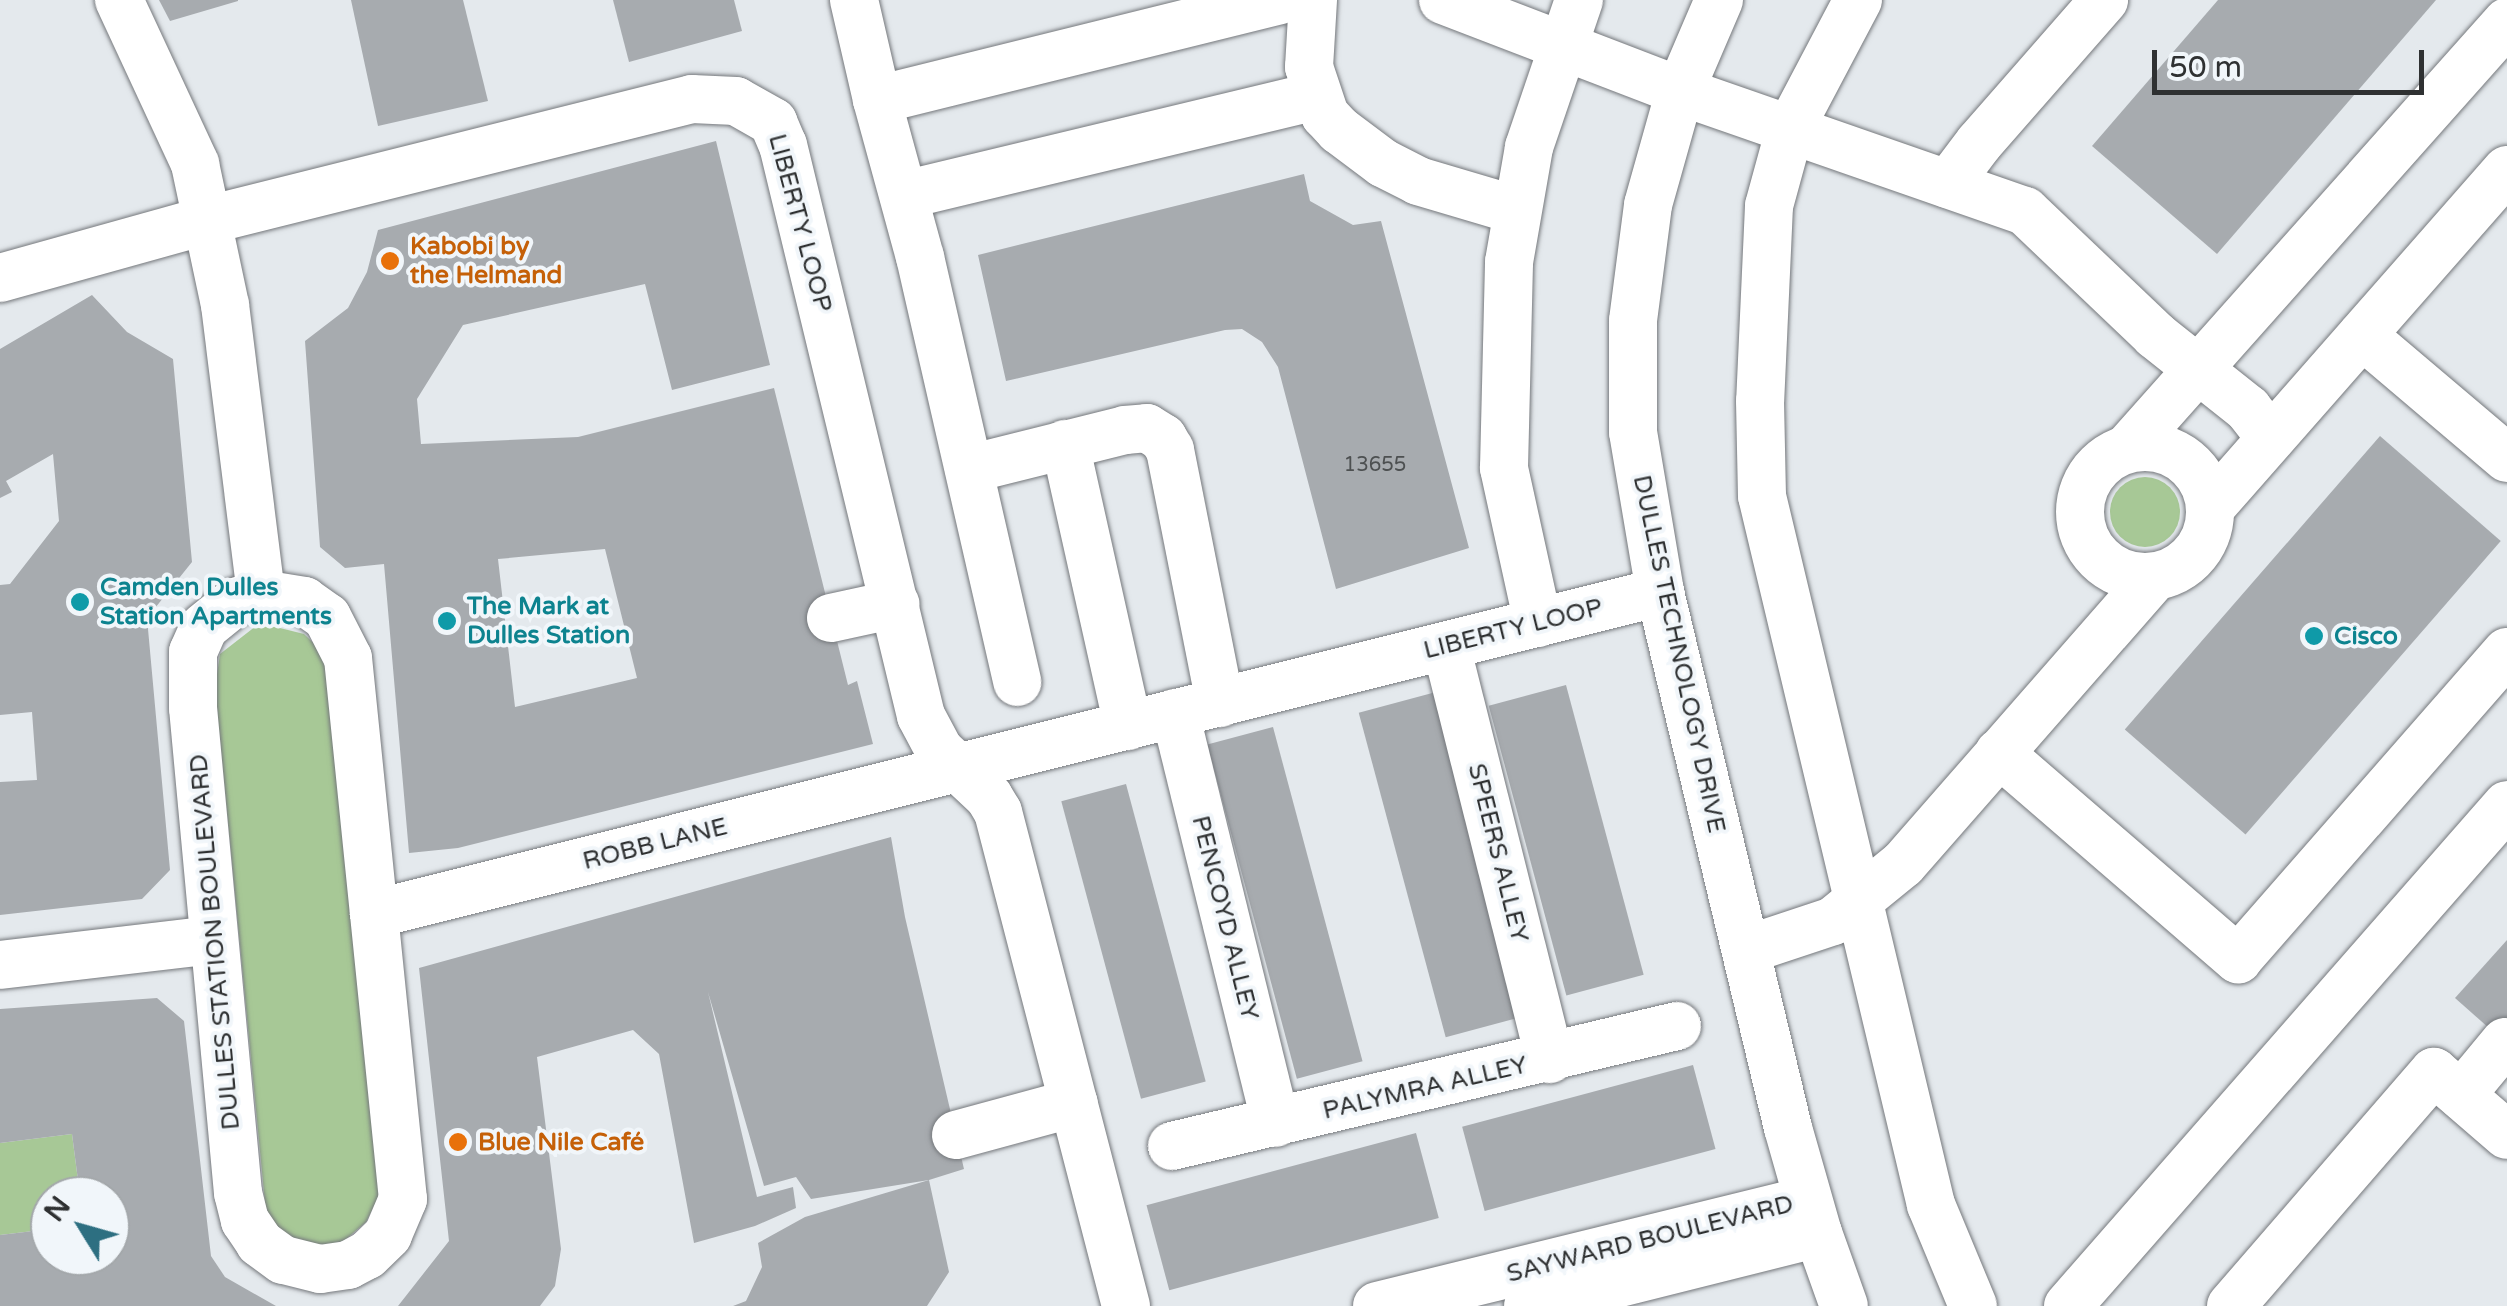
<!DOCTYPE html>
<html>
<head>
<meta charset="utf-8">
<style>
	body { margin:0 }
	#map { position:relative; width:2507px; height:1306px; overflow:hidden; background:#e4e9ed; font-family:"Varela Round",sans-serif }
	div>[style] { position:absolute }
	.green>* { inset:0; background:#a7c896 }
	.round { border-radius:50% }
	.building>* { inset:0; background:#a7abaf; transform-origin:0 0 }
	.roads { filter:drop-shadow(0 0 2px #75787c) drop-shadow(0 0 2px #75787c) }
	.minor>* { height:48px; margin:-24px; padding:0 24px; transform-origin:24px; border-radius:24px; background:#fff }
	.minor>.ring { margin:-24px; padding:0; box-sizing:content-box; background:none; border:48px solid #fff; border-radius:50% }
	.dots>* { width:28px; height:28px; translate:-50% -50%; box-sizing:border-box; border:5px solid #f1f6fa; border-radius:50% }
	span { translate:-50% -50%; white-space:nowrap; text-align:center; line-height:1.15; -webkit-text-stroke:8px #f1f6fa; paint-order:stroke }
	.number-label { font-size:20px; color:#4d5051 }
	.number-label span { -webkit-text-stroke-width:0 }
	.street-label { font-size:25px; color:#2f3132 }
	.food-label { font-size:25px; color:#c56008; font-weight:700 }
	.left { translate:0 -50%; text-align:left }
	.culture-label { font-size:25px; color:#0d838f; font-weight:700 }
	.north { position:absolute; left:30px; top:1176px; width:100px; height:100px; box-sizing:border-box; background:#f1f6fa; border:2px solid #a3a7aa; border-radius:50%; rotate:307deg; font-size:28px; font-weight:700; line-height:40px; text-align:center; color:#2f3132 }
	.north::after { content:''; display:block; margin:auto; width:35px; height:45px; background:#2d6f81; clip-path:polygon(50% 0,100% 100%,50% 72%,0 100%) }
	.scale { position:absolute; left:2152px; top:50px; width:272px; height:45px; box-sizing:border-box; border:5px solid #2f3132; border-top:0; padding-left:12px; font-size:30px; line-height:35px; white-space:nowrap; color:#2f3132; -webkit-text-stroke:8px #f1f6fa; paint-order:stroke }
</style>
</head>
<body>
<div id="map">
	<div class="green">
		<i class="round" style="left:2110px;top:477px;width:70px;height:70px"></i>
		<i style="clip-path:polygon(260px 623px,304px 634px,324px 653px,380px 1195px,366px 1222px,345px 1240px,323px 1249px,277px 1234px,266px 1213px,215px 688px,220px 654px)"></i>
		<i style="clip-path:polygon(72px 1134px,80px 1196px,50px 1196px,50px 1229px,0 1235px,0 1143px)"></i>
	</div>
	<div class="building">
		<i style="clip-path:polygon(159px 0,238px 0,238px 1px,170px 21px)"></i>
		<i style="clip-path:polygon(351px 0,463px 0,488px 101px,378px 126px)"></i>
		<i style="clip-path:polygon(613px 0,734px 0,742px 31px,629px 62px)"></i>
		<i style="clip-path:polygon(2218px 0,2436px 0,2217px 254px,2092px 146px)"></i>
		<i style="clip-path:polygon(evenodd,716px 141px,770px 365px,672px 390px,645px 284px,463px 325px,417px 399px,421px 444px,578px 437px,774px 388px,848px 685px,857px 681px,873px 744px,458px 848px,409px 853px,384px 564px,345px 568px,320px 547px,305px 341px,348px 308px,367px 272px,378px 230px,716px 141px,605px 549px,637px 678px,515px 707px,498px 559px,605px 549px)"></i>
		<i style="clip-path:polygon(1304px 174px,1310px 201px,1353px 225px,1381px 221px,1469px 548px,1336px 589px,1278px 367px,1262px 342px,1242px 329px,1225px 330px,1006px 381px,978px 255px)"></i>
		<i style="clip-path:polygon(92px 295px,127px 332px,173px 359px,192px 562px,147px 618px,170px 870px,142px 899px,0 915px,0 782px,37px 780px,32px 712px,0 715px,0 585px,10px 584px,59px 521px,53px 454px,6px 481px,12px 492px,0 498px,0 349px)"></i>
		<i style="left:2380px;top:436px;width:160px;height:389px;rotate:41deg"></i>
		<i style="left:1566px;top:685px;width:300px;height:80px;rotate:75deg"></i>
		<i style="left:1436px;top:692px;width:336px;height:80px;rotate:75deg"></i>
		<i style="left:1273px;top:727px;width:346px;height:68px;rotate:75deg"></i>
		<i style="left:1126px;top:784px;width:308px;height:67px;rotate:75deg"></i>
		<i style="clip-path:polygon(891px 837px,905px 917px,964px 1169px,929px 1180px,811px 1199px,796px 1177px,764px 1186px,708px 992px,757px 1197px,793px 1187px,796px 1208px,755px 1226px,694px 1243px,659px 1054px,633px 1030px,537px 1057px,561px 1249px,555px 1286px,540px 1306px,398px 1306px,449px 1241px,419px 968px)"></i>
		<i style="clip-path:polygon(2507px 940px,2507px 1044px,2455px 998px)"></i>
		<i style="clip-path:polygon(157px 998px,184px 1021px,211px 1256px,225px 1277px,276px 1306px,0 1306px,0 1235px,50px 1229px,50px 1256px,110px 1256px,110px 1196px,80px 1196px,72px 1134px,0 1143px,0 1009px)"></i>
		<i style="left:1693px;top:1065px;width:87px;height:239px;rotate:75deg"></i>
		<i style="left:1416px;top:1133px;width:88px;height:279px;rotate:75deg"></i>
		<i style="clip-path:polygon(929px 1180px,949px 1272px,927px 1306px,733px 1306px,746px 1301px,762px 1267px,758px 1243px,805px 1217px)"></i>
	</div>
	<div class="roads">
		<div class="minor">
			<i style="left:119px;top:0;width:181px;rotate:65.1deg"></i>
			<i style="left:195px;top:164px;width:144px;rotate:78deg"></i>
			<i style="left:225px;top:305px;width:291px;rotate:82.9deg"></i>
			<i style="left:854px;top:0;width:103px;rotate:77deg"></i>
			<i style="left:877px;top:100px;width:415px;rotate:-13.9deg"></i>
			<i style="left:1313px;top:0;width:67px;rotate:93.4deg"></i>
			<i style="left:1309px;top:67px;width:51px;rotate:71.6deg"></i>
			<i style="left:1325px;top:115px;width:21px;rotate:47deg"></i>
			<i style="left:1339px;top:130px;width:55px;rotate:36.9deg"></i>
			<i style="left:1383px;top:163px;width:39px;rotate:27deg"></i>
			<i style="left:1418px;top:181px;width:102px;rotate:16.5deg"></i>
			<i style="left:1443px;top:0;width:254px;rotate:21deg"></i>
			<i style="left:1680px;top:91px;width:365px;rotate:19.2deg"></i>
			<i style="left:2025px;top:211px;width:180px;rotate:43.6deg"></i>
			<i style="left:2155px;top:335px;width:119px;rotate:38.5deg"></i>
			<i style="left:2248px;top:409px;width:37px;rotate:52deg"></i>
			<i style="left:1719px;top:0;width:99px;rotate:113.2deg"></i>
			<i style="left:1680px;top:91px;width:118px;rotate:105.7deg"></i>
			<i style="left:1648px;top:205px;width:117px;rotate:97.4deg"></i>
			<i style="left:1633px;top:321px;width:111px;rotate:90deg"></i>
			<i style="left:1633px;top:432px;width:162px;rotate:80.4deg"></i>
			<i style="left:1660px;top:592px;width:551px;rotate:76.57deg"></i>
			<i style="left:1788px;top:1128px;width:109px;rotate:74.1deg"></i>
			<i style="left:1818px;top:1233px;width:77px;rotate:70.4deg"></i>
			<i style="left:1858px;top:0;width:146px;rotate:117.8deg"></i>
			<i style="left:1790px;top:129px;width:80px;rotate:105.3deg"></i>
			<i style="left:1769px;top:206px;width:195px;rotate:92.6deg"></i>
			<i style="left:1760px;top:401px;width:95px;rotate:88.8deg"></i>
			<i style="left:1762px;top:496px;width:729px;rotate:76.59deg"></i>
			<i style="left:1931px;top:1205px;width:109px;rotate:67.4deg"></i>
			<i style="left:877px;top:100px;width:163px;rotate:74.7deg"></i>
			<i style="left:920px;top:257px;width:436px;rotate:77.1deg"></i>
			<i style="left:1948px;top:184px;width:51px;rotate:-52.9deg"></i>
			<i style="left:1979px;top:143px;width:190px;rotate:-48.8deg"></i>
			<i style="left:904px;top:195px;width:425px;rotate:-13.5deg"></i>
			<i style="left:0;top:278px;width:212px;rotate:-15.6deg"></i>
			<i style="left:204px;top:221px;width:503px;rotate:-14.04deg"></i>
			<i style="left:692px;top:99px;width:44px;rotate:2.6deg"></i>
			<i style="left:736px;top:101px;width:43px;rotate:29.6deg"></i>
			<i style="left:773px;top:122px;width:25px;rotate:67deg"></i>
			<i style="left:783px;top:145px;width:587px;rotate:76.41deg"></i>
			<i style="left:921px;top:716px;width:40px;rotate:62deg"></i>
			<i style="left:940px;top:751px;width:67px;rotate:43.2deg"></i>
			<i style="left:989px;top:797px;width:17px;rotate:59deg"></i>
			<i style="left:998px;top:812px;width:510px;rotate:75.47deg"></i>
			<i style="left:2362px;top:335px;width:190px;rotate:40.3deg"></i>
			<i style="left:1065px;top:444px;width:289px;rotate:77.4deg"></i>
			<i class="ring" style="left:2080px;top:447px;width:82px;height:82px"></i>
			<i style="left:2128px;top:448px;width:570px;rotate:-48.34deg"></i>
			<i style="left:969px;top:469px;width:161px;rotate:-14deg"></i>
			<i style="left:1125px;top:430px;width:22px;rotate:-5deg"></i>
			<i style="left:1147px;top:428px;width:19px;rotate:32deg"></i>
			<i style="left:1163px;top:438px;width:14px;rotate:60deg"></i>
			<i style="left:1170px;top:450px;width:258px;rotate:78.8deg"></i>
			<i style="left:2210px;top:508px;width:450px;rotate:-48.7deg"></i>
			<i style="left:261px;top:594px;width:44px;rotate:9.2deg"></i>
			<i style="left:304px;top:601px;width:28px;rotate:35deg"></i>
			<i style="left:327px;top:617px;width:46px;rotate:62.9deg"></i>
			<i style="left:348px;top:658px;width:544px;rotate:84.2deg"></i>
			<i style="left:403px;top:1199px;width:39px;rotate:113deg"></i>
			<i style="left:388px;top:1235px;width:29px;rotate:136deg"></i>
			<i style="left:367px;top:1255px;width:21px;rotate:152deg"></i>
			<i style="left:348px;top:1265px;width:28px;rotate:172deg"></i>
			<i style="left:320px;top:1269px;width:38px;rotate:-166deg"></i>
			<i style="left:283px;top:1260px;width:29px;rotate:-144deg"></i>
			<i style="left:260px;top:1243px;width:27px;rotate:-124deg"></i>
			<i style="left:245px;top:1221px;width:29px;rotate:-104deg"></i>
			<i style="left:238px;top:1193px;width:487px;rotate:-95.3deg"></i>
			<i style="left:193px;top:708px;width:56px;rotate:-90deg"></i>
			<i style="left:193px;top:652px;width:27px;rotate:-66deg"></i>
			<i style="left:204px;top:627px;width:40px;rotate:-39deg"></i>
			<i style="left:235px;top:602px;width:27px;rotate:-17deg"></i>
			<i style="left:831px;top:618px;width:66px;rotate:-12.3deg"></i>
			<i style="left:1538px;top:623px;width:159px;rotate:-102.4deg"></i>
			<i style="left:1504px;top:468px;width:206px;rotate:-88.6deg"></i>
			<i style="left:1509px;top:262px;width:117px;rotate:-80.1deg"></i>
			<i style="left:1529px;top:147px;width:155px;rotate:-71.2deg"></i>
			<i style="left:1446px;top:646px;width:426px;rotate:75.9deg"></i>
			<i style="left:1175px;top:713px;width:422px;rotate:76.2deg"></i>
			<i style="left:1999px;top:753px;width:316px;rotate:40.8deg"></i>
			<i style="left:2238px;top:959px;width:408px;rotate:-48.8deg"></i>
			<i style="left:374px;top:914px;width:1326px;rotate:-14.06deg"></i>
			<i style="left:1746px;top:950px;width:92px;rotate:-18.4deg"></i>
			<i style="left:1833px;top:921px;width:90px;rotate:-39.2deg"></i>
			<i style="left:1903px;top:864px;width:381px;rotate:-48.8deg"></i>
			<i style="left:0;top:965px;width:215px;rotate:-6.7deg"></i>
			<i style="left:2461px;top:1095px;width:69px;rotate:-50.3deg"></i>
			<i style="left:956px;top:1135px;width:122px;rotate:-15.2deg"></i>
			<i style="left:1172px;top:1146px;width:519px;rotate:-13.37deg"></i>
			<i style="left:1377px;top:1306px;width:443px;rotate:-13.8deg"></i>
			<i style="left:1528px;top:1306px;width:299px;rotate:-14.1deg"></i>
			<i style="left:2068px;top:1306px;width:666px;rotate:-48.77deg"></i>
			<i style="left:2231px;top:1306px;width:310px;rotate:-49.1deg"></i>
			<i style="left:2434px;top:1072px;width:96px;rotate:40.8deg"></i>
		</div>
	</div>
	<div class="dots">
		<i style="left:390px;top:261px;background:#e8710a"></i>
		<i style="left:80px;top:602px;background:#0f9aa8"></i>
		<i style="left:447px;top:621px;background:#0f9aa8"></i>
		<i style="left:2314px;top:636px;background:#0f9aa8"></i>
		<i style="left:458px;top:1142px;background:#e8710a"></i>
	</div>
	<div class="number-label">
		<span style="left:1375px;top:465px">13655</span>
	</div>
	<div class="street-label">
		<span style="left:800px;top:223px;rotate:75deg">LIBERTY LOOP</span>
		<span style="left:1513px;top:629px;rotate:-14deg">LIBERTY LOOP</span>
		<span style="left:1679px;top:654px;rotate:78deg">DULLES TECHNOLOGY DRIVE</span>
		<span style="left:655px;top:844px;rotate:-14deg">ROBB LANE</span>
		<span style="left:1498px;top:853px;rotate:76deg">SPEERS ALLEY</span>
		<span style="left:1225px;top:918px;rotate:76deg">PENCOYD ALLEY</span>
		<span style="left:215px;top:942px;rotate:-95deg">DULLES STATION BOULEVARD</span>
		<span style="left:1425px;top:1088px;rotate:-13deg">PALYMRA ALLEY</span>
		<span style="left:1650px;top:1239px;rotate:-14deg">SAYWARD BOULEVARD</span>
	</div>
	<div class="food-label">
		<span class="left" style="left:410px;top:261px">Kabobi by<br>the Helmand</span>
		<span class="left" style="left:478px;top:1142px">Blue Nile Café</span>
	</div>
	<div class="culture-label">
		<span class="left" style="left:100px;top:602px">Camden Dulles<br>Station Apartments</span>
		<span class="left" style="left:467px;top:621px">The Mark at<br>Dulles Station</span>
		<span class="left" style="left:2334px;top:636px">Cisco</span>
	</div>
	<div class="north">N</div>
	<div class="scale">50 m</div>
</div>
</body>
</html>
